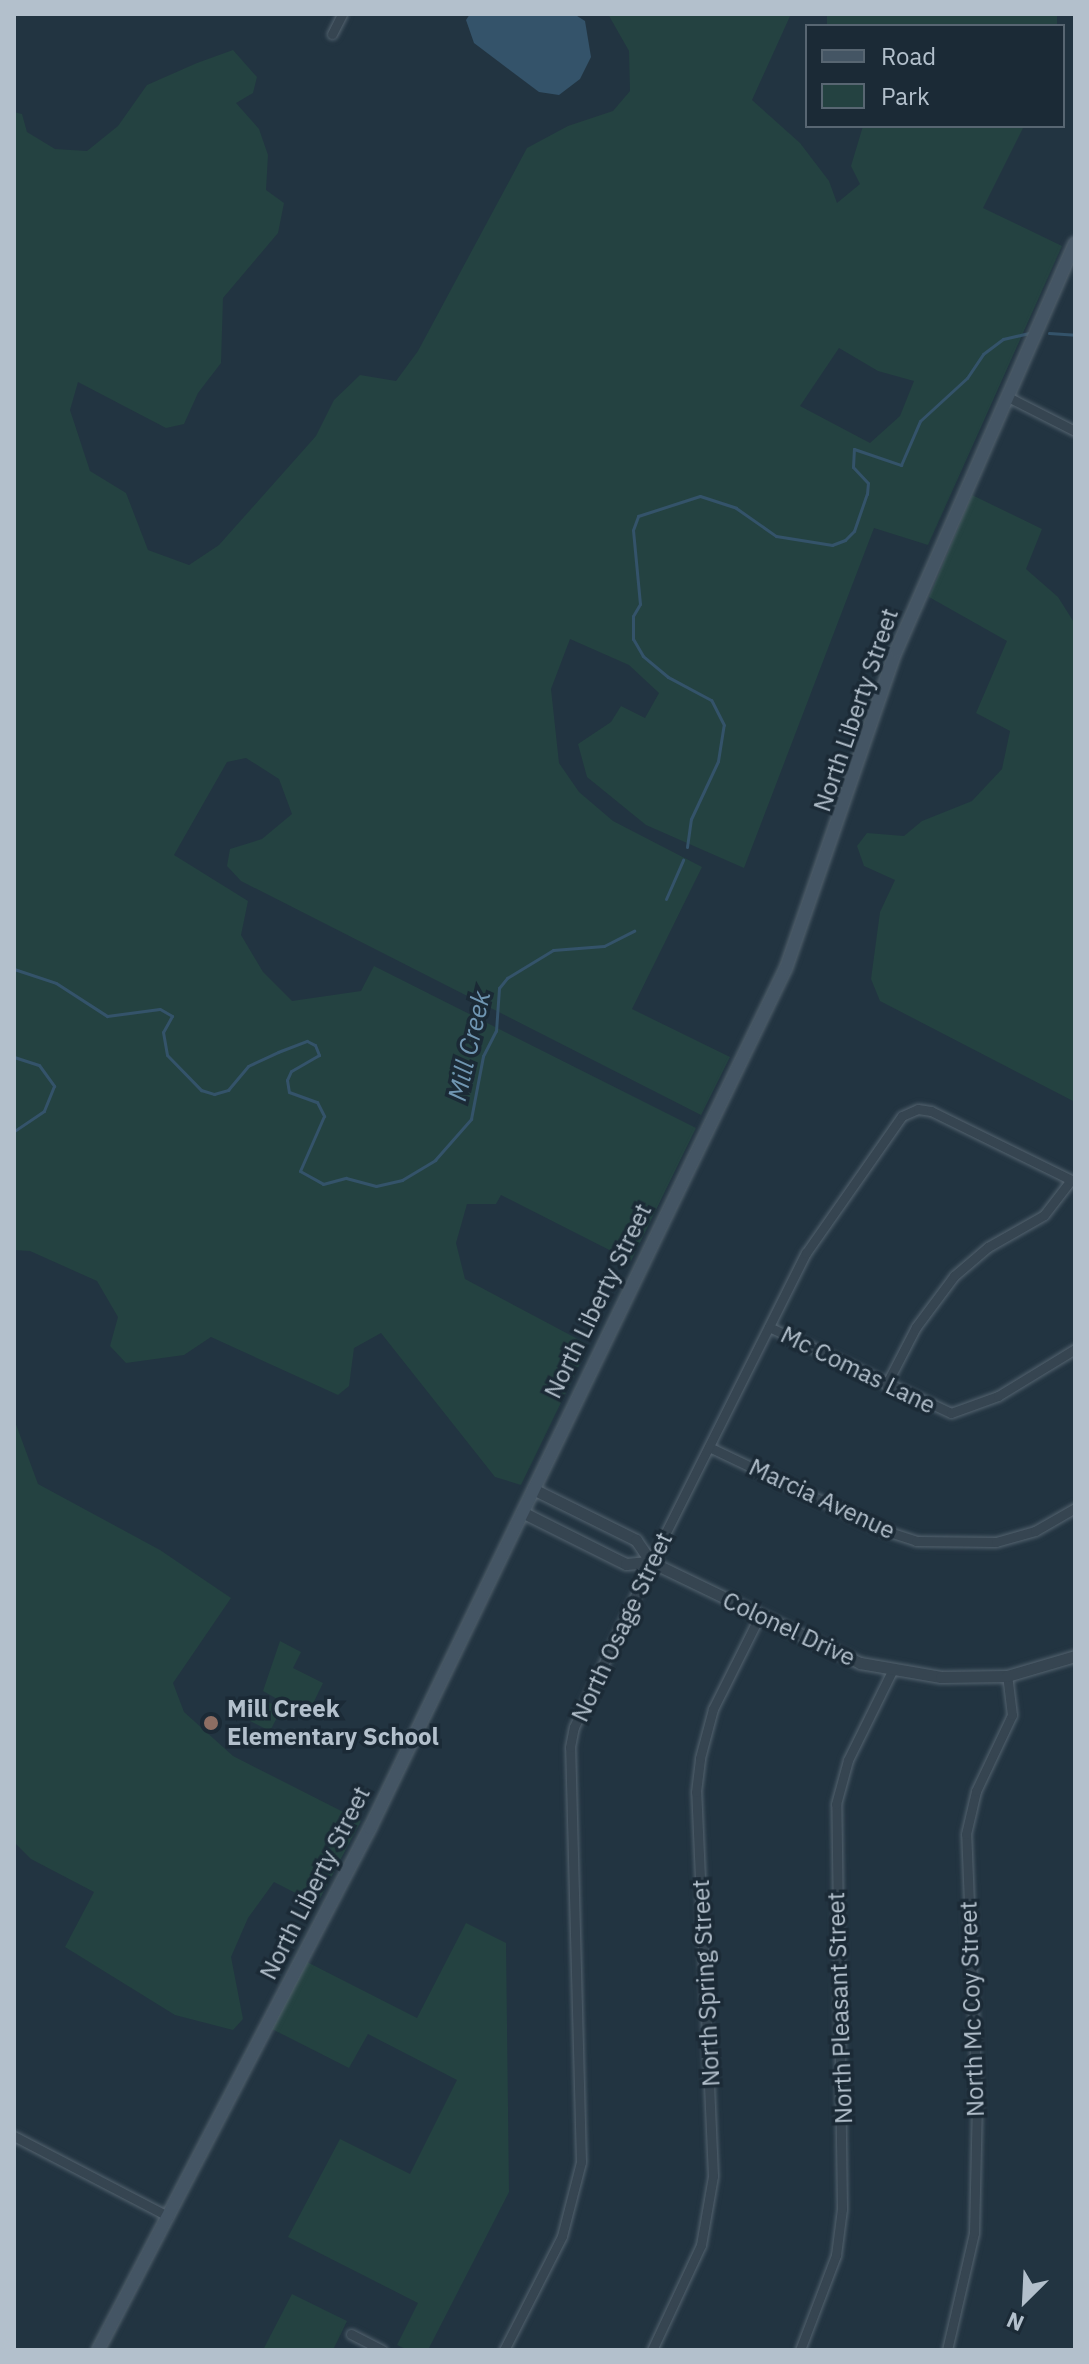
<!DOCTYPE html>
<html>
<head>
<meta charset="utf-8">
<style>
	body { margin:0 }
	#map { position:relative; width:1089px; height:2364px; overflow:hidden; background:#223441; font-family:"IBM Plex Sans",sans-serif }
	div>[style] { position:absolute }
	.green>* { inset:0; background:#244241; transform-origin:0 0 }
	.water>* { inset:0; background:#34536a }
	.stream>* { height:3px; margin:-1.5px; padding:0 1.5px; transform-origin:1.5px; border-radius:1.5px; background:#34536a }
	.roads { filter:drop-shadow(0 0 2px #54636f) drop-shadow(0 0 2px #54636f) }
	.minor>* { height:9px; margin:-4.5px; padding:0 4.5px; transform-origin:4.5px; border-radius:4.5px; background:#364551 }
	.tertiary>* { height:11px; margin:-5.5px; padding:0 5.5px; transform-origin:5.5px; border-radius:5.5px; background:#364551 }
	.secondary>* { height:12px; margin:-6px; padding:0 6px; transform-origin:6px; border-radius:6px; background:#445564 }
	.dots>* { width:22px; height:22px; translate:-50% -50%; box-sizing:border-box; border:4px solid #1b2a36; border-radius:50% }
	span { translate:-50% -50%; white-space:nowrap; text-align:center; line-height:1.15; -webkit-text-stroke:7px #1b2a36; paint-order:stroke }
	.street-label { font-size:24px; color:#b3c0cc }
	.poi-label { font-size:24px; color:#b3c0cc; font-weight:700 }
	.left { translate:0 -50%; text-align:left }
	.water-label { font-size:26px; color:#7096b2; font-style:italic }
	.frame { position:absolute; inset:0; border:16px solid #b3c0cc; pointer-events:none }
	.legend { position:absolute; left:805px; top:24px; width:260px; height:104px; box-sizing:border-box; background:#1b2a36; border:2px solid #586672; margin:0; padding:10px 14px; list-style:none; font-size:24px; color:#b3c0cc }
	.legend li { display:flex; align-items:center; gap:16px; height:40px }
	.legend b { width:40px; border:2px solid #586672 }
	.north { position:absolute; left:985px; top:2260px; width:80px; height:80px; -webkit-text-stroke:6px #1b2a36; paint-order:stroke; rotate:204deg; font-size:22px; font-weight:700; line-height:32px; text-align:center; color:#b3c0cc }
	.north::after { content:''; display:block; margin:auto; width:28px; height:36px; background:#b3c0cc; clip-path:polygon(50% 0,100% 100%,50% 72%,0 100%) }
</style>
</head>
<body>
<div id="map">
	<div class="green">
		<i style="clip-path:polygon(evenodd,608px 14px,791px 14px,752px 100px,800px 143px,829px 181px,837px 203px,860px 184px,851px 166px,863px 126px,1024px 126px,983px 208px,1062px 246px,928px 545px,874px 528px,744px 868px,646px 825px,587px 777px,578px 744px,611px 722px,621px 706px,645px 718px,659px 693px,629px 665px,570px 639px,551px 689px,559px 763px,579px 792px,613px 821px,702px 867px,632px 1009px,730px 1057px,701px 1115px,241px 881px,227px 866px,230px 849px,262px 839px,292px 814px,279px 779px,246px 758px,227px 762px,174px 855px,248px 901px,241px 935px,263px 972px,292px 1001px,361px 991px,374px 966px,696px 1128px,631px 1261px,501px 1195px,496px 1204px,467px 1204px,456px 1243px,465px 1279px,589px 1345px,521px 1485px,495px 1477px,381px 1333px,354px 1348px,349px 1386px,338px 1395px,211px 1337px,184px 1355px,126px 1363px,110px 1346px,118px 1317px,97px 1281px,30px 1251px,14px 1250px,14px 112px,22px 114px,27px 132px,55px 149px,87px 151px,118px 126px,147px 85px,197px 63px,233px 50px,257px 77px,253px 93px,236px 103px,259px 129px,268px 155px,266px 190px,284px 203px,278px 233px,223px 298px,221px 363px,198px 393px,184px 424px,166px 428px,78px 382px,70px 410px,90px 471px,126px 493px,148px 550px,189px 565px,219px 545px,316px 436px,334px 400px,360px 375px,396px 381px,418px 351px,527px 148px,568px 126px,613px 111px,630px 91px,629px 51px,608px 14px,839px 348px,878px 371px,914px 381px,900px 416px,870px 443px,800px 406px,839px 348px)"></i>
		<i style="left:827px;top:14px;width:230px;height:22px"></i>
		<i style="clip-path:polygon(972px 495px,1042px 529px,1026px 569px,1058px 597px,1075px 624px,1075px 1102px,880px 1001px,871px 979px,880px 912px,895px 880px,864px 866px,857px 846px,867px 833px,904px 836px,922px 821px,972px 801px,1002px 769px,1010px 731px,976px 713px,1007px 641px,929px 597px)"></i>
		<i style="clip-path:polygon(14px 1419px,38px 1484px,160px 1550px,231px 1598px,173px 1683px,184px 1712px,233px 1756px,361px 1821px,317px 1904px,274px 1882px,248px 1918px,231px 1957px,243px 2019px,233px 2030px,175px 2015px,65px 1947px,94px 1892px,31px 1859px,14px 1842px)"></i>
		<i style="clip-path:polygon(280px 1641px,301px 1652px,293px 1668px,323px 1683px,305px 1720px,282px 1708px,270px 1731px,250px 1721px,262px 1699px,274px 1705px,277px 1699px,263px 1691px)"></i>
		<i style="clip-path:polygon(466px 1923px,506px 1943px,509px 2192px,428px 2350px,408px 2350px,397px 2345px,418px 2303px,288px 2237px,340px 2139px,410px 2174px,457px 2080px,368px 2034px,349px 2068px,272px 2029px,307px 1962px,417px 2018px)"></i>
		<i style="clip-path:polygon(292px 2294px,347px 2321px,333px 2350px,263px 2350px)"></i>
	</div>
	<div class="water">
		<i style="clip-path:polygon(470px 14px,574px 14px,585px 21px,591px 57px,580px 79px,559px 95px,539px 92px,474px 43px,466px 20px)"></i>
	</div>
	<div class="stream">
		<i style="left:1049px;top:333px;width:26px;rotate:4deg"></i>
		<i style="left:687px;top:847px;width:28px;rotate:-82deg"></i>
		<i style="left:691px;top:819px;width:64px;rotate:-65deg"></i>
		<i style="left:718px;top:761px;width:36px;rotate:-81deg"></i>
		<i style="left:724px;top:725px;width:28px;rotate:-117deg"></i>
		<i style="left:711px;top:700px;width:49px;rotate:-151.9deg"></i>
		<i style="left:668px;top:677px;width:33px;rotate:-140deg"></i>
		<i style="left:643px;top:656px;width:20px;rotate:-120deg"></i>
		<i style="left:633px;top:639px;width:23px;rotate:-90deg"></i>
		<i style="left:633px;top:616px;width:14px;rotate:-60deg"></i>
		<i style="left:640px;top:604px;width:74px;rotate:-95.4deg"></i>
		<i style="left:633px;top:530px;width:15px;rotate:-70deg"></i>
		<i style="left:638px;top:516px;width:65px;rotate:-17.9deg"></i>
		<i style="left:700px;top:496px;width:38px;rotate:18deg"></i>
		<i style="left:736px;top:508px;width:49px;rotate:35deg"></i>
		<i style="left:776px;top:536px;width:57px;rotate:9.1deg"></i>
		<i style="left:832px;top:545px;width:14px;rotate:-21deg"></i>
		<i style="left:845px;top:540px;width:13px;rotate:-45deg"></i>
		<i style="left:854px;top:531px;width:39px;rotate:-71deg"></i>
		<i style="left:867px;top:494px;width:11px;rotate:-85deg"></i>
		<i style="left:868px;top:483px;width:22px;rotate:-133deg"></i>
		<i style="left:853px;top:467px;width:18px;rotate:-87deg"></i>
		<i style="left:854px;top:449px;width:50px;rotate:18.8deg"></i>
		<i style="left:901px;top:465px;width:48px;rotate:-66.6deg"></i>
		<i style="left:920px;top:421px;width:64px;rotate:-42.5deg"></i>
		<i style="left:967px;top:378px;width:29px;rotate:-56deg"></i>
		<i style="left:983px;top:354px;width:25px;rotate:-37deg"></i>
		<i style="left:1003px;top:339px;width:27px;rotate:-13deg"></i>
		<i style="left:666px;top:899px;width:43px;rotate:-66.4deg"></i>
		<i style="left:14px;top:969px;width:44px;rotate:18.4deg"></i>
		<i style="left:56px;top:983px;width:61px;rotate:32.9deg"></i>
		<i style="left:107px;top:1016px;width:53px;rotate:-7.5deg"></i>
		<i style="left:160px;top:1009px;width:14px;rotate:30deg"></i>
		<i style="left:172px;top:1016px;width:18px;rotate:119deg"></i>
		<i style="left:163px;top:1032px;width:23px;rotate:80deg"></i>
		<i style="left:167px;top:1055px;width:49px;rotate:45.8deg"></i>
		<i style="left:201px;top:1090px;width:14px;rotate:17deg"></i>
		<i style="left:214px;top:1094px;width:15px;rotate:-16deg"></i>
		<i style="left:228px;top:1090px;width:31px;rotate:-50deg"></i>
		<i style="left:248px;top:1066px;width:33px;rotate:-25deg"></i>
		<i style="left:278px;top:1052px;width:31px;rotate:-21deg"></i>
		<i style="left:307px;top:1041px;width:9px;rotate:27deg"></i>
		<i style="left:315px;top:1045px;width:11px;rotate:68deg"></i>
		<i style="left:319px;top:1055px;width:32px;rotate:150deg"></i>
		<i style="left:291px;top:1071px;width:10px;rotate:114deg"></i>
		<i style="left:287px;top:1080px;width:12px;rotate:81deg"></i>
		<i style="left:289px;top:1092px;width:30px;rotate:20deg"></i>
		<i style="left:317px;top:1102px;width:16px;rotate:63deg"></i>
		<i style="left:324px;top:1116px;width:60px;rotate:113.6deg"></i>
		<i style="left:300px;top:1171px;width:26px;rotate:29deg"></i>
		<i style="left:323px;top:1184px;width:24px;rotate:-15deg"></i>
		<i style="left:346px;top:1178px;width:31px;rotate:15deg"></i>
		<i style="left:376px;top:1186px;width:27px;rotate:-13deg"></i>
		<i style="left:402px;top:1180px;width:39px;rotate:-31deg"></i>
		<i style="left:435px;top:1160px;width:55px;rotate:-48.7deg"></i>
		<i style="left:471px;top:1119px;width:64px;rotate:-79.2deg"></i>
		<i style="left:483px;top:1056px;width:28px;rotate:-63deg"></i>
		<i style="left:496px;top:1031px;width:43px;rotate:-86deg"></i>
		<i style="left:499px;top:988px;width:13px;rotate:-51deg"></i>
		<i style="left:507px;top:978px;width:54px;rotate:-31.3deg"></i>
		<i style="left:553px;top:950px;width:51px;rotate:-4.5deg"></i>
		<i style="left:604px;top:946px;width:34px;rotate:-27deg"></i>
		<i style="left:14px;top:1057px;width:26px;rotate:18deg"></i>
		<i style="left:39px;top:1065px;width:26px;rotate:54deg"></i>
		<i style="left:54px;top:1086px;width:27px;rotate:112deg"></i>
		<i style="left:44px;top:1111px;width:36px;rotate:146deg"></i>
	</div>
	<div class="roads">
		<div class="minor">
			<i style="left:332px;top:34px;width:22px;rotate:-63deg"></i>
			<i style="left:1008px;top:397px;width:75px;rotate:26.9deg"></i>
			<i style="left:769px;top:1327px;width:201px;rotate:25.3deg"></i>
			<i style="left:951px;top:1413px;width:50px;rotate:-19.9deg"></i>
			<i style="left:998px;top:1396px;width:90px;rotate:-31.4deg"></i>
			<i style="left:886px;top:1385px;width:65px;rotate:-62.7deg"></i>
			<i style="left:916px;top:1327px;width:64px;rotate:-53.3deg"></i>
			<i style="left:954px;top:1276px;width:45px;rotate:-40.5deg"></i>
			<i style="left:988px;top:1247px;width:64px;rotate:-29.7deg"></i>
			<i style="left:1044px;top:1215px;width:44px;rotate:-52.4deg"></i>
			<i style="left:709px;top:1447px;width:193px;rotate:25.5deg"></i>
			<i style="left:883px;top:1530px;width:35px;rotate:18deg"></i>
			<i style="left:916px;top:1541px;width:80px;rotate:0.7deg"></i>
			<i style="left:996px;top:1542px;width:41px;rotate:-15.8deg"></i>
			<i style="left:1035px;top:1531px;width:46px;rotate:-29.9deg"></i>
			<i style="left:14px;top:2136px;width:174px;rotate:27.5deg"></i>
			<i style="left:351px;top:2334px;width:35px;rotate:27deg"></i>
			<i style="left:504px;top:2350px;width:128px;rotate:-63deg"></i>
			<i style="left:562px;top:2236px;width:76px;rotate:-75.6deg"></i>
			<i style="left:581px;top:2162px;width:415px;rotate:-91.5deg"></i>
			<i style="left:570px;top:1747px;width:20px;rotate:-79deg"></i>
			<i style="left:574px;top:1727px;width:182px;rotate:-65deg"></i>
			<i style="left:651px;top:1562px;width:346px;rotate:-63.4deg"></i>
			<i style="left:806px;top:1253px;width:167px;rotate:-55deg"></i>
			<i style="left:902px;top:1116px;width:17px;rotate:-24deg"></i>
			<i style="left:918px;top:1109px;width:13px;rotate:9deg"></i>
			<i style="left:931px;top:1111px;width:161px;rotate:26.2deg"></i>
			<i style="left:652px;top:2350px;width:116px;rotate:-65deg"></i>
			<i style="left:701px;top:2245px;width:70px;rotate:-80.1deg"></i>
			<i style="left:713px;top:2176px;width:384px;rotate:-92.5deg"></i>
			<i style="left:696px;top:1792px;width:34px;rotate:-83deg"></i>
			<i style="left:700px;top:1758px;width:51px;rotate:-75.1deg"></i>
			<i style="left:713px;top:1709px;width:103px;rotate:-63.4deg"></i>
			<i style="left:800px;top:2350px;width:102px;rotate:-69.2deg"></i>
			<i style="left:836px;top:2255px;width:46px;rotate:-82.6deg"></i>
			<i style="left:842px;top:2209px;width:405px;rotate:-90.8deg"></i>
			<i style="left:836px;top:1804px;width:46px;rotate:-74.7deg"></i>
			<i style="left:848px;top:1760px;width:99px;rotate:-63.7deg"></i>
			<i style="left:947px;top:2350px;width:120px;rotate:-77deg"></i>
			<i style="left:974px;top:2233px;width:130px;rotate:-88.7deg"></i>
			<i style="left:977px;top:2103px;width:269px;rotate:-92.3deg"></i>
			<i style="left:966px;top:1834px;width:44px;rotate:-76.9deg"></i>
			<i style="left:976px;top:1791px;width:84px;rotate:-64.7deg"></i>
			<i style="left:1012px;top:1715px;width:39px;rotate:-97deg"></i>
		</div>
		<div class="tertiary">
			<i style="left:533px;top:1489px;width:115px;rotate:26.3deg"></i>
			<i style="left:636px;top:1540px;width:27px;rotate:56deg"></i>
			<i style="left:651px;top:1562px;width:232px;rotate:25.8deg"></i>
			<i style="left:860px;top:1663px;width:82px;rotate:9.8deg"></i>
			<i style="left:941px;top:1677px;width:66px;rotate:-0.9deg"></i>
			<i style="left:1007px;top:1676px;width:71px;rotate:-16.4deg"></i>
			<i style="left:522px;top:1512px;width:116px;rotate:26.6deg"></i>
			<i style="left:626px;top:1564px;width:25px;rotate:-5deg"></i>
		</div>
		<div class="secondary">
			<i style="left:98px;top:2350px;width:589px;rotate:-62.48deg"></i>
			<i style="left:370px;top:1828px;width:955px;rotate:-64.19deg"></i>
			<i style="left:786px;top:968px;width:336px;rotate:-70.9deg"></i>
			<i style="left:896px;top:651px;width:445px;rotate:-66.3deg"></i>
		</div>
	</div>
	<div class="dots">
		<i style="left:211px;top:1723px;background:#8d6e63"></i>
	</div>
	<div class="street-label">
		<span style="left:856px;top:710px;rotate:-71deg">North Liberty Street</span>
		<span style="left:598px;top:1301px;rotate:-64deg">North Liberty Street</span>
		<span style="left:858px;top:1370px;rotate:26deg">Mc Comas Lane</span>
		<span style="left:822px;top:1499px;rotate:25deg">Marcia Avenue</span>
		<span style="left:622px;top:1627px;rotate:-65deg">North Osage Street</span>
		<span style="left:789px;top:1629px;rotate:25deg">Colonel Drive</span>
		<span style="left:315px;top:1883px;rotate:-63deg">North Liberty Street</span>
		<span style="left:706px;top:1983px;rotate:-93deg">North Spring Street</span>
		<span style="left:840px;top:2008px;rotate:-92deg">North Pleasant Street</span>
		<span style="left:972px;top:2009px;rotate:-92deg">North Mc Coy Street</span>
	</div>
	<div class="poi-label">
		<span class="left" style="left:227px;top:1723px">Mill Creek<br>Elementary School</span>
	</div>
	<div class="water-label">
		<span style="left:469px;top:1046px;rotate:-77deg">Mill Creek</span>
	</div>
	<div class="frame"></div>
	<ul class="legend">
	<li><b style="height:10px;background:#445564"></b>Road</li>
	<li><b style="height:22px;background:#244241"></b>Park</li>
	</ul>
	<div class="north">N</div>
</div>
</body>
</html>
